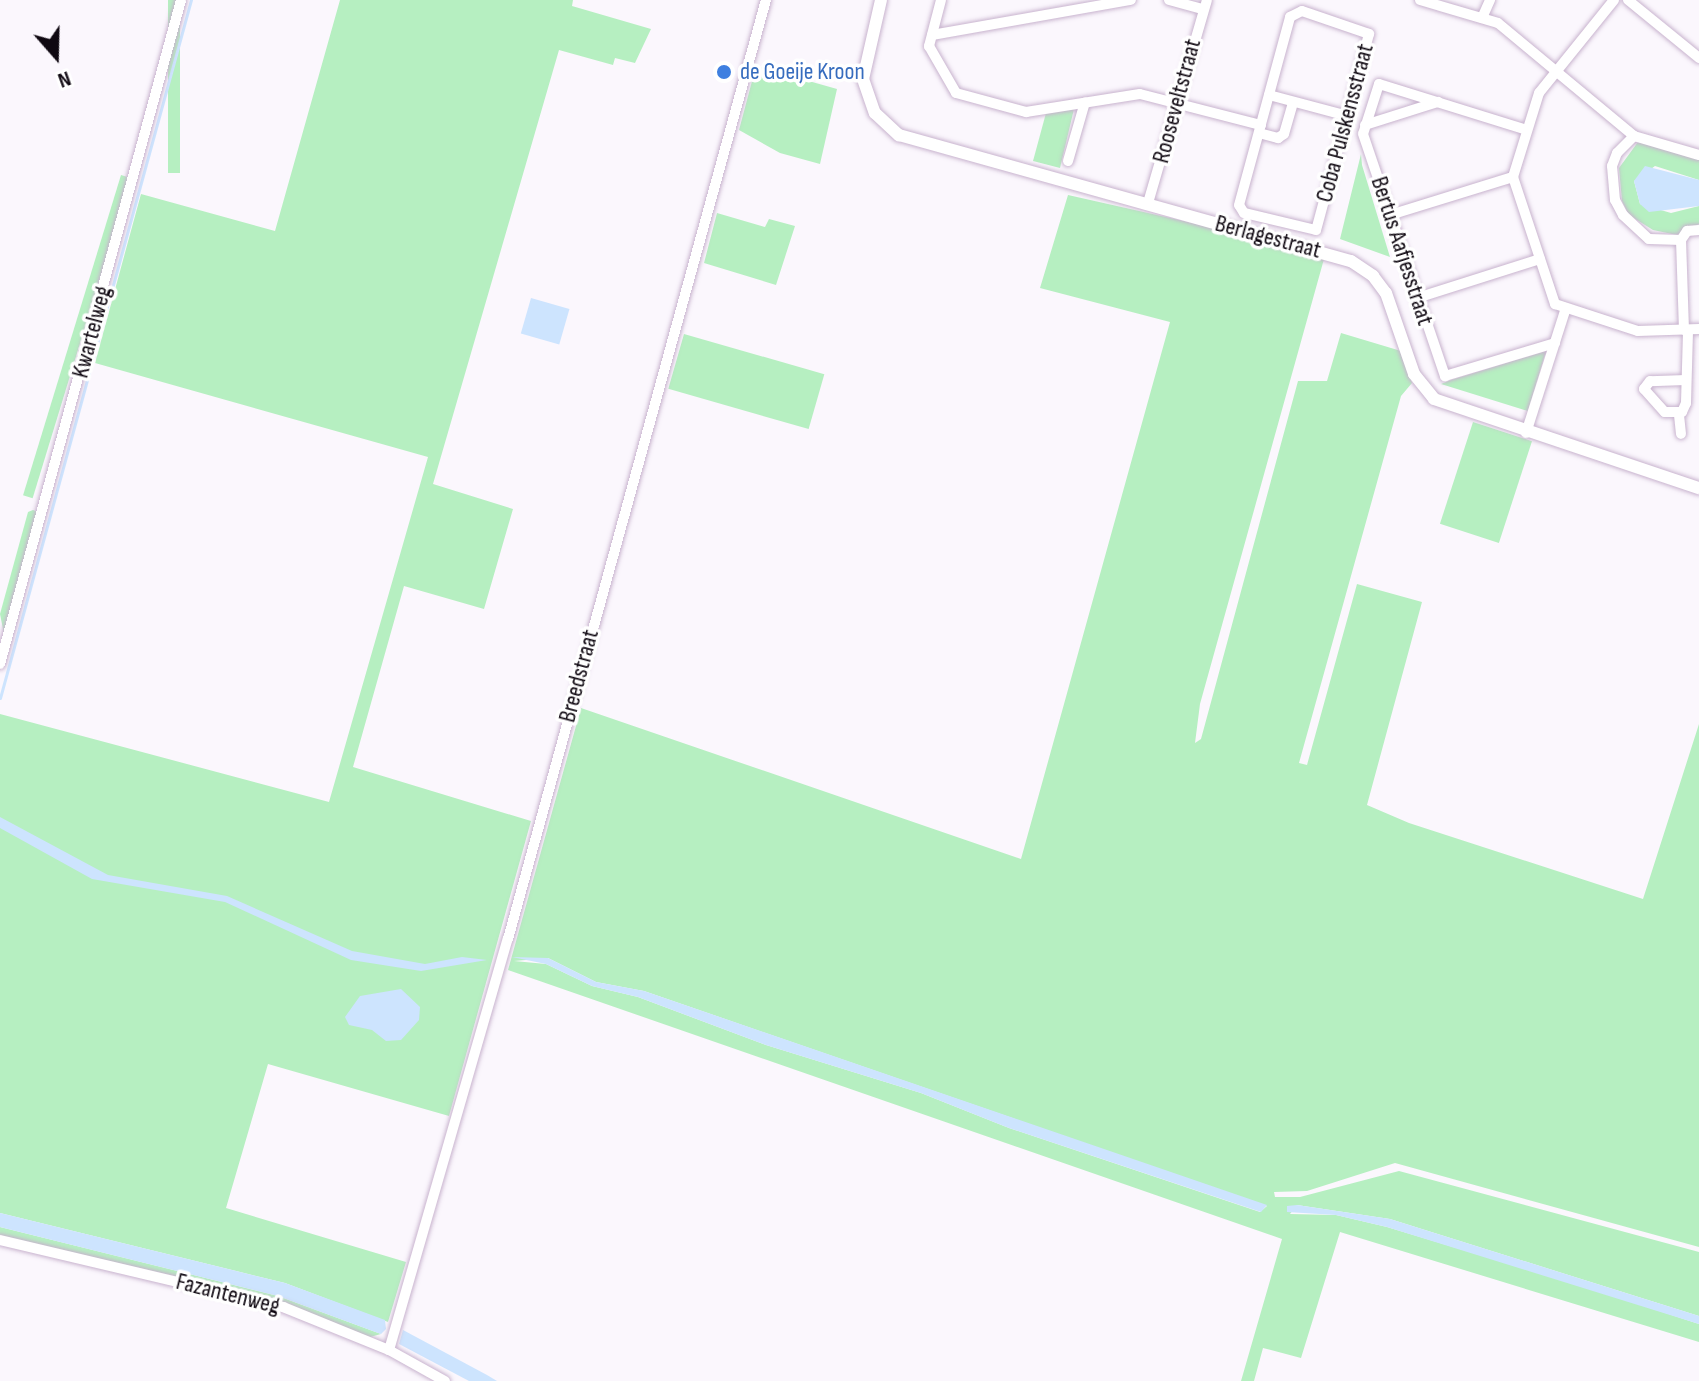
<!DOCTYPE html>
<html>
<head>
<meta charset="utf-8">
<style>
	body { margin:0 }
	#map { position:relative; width:1699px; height:1381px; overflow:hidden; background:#fbf7fd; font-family:"Sofia Sans Condensed",sans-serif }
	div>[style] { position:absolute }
	.green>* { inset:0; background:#b6efc1; transform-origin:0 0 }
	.water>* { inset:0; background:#cde4fe; transform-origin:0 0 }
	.stream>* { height:3px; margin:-1.5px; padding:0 1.5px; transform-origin:1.5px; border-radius:1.5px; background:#cde4fe }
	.roads { filter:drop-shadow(0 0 2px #c8b3ce) drop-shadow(0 0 2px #c8b3ce) }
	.minor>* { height:10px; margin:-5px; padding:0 5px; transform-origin:5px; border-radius:5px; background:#fff }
	.tertiary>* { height:12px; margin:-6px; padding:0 6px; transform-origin:6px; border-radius:6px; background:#fff }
	.dots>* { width:22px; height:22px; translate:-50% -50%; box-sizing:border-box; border:4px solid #fff; border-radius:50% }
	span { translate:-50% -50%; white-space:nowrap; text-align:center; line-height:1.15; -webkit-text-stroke:7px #fff; paint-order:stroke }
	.shop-label { font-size:24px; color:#366cbe }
	.left { translate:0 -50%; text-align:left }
	.street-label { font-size:24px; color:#0f0811 }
	.north { position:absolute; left:16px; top:16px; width:80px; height:80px; -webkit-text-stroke:6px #fff; paint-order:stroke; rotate:160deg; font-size:22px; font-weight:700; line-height:32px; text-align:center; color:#0f0811 }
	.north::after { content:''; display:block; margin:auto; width:28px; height:36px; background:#0f0811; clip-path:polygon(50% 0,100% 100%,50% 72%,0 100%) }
</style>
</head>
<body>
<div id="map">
	<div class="green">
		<i style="left:168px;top:0;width:12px;height:173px"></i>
		<i style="clip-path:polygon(340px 0,573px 0,572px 6px,651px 29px,635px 63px,615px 58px,613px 65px,559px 50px,433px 484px,513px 509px,484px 609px,404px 586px,353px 767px,531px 821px,449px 1116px,268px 1064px,226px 1208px,406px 1262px,388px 1322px,285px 1283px,0 1213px,0 714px,329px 802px,428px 457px,95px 363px,141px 194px,275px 231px)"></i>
		<i style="clip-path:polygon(756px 66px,837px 89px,820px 164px,780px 153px,739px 130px)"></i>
		<i style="clip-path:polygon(1074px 109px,1060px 168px,1033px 161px,1046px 113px)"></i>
		<i style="clip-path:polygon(1638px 142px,1699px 158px,1699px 180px,1655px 166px,1634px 181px,1640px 204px,1671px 213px,1699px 206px,1699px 224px,1677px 235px,1653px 230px,1629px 215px,1622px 201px,1619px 168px)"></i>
		<i style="clip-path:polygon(1361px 154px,1362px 165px,1390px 257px,1340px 239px)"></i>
		<i style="left:121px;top:175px;width:10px;height:335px;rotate:17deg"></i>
		<i style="clip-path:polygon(evenodd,1068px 195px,1197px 224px,1324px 259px,1200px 704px,1195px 743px,1201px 739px,1298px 381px,1327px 381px,1341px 333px,1401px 351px,1412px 383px,1401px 396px,1299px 763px,1307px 765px,1357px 584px,1422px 602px,1367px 805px,1409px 823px,1643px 899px,1699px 724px,1699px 1247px,1395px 1163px,1307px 1191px,1274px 1192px,1275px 1197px,1300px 1197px,1399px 1171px,1699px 1252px,1699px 1316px,1390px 1219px,1297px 1205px,1290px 1214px,1336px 1215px,1387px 1227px,1592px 1289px,1699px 1324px,1699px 1342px,1340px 1232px,1301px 1358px,1263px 1348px,1254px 1381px,1241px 1381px,1282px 1239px,508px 970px,581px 708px,1021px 859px,1170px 322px,1040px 288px,1068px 195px,548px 958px,596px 982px,644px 991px,1267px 1206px,1260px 1212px,1009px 1128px,921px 1093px,766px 1045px,638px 997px,592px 986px,546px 964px,514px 961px,548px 958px)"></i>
		<i style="clip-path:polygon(717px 213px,765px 227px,769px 219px,795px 226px,776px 285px,704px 263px)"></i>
		<i style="left:684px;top:334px;width:146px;height:57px;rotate:16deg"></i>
		<i style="clip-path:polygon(1546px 351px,1528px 411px,1441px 384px,1451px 380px)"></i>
		<i style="left:1473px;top:422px;width:62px;height:107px;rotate:18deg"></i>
		<i style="clip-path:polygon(33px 510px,38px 512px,4px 634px,0 614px,28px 512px)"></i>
		<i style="clip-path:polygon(0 1227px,278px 1296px,381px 1334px,370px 1337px,214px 1285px,0 1236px)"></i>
	</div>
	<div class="water">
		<i style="clip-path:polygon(1645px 166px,1699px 180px,1699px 206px,1649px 212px,1640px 204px,1634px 181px)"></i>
		<i style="left:531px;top:298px;width:40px;height:37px;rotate:16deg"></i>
		<i style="clip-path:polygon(0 817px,108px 875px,227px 896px,352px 951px,425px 964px,462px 957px,487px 960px,421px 971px,351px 960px,225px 902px,92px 879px,0 828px)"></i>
		<i style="clip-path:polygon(512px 957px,548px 958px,596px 982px,644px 991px,1267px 1205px,1261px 1212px,1009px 1128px,921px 1093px,766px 1045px,638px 997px,592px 986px,546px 964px)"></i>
		<i style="clip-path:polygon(401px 989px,420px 1007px,419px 1020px,401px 1040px,386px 1041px,372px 1030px,349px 1025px,345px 1017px,360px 996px)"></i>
		<i style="clip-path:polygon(1297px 1205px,1390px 1219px,1699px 1316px,1699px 1324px,1387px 1227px,1336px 1215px,1287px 1212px,1287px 1206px)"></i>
		<i style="clip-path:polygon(0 1213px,285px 1283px,385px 1320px,386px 1329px,381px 1334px,278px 1296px,0 1227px)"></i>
		<i style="clip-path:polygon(403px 1330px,487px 1375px,497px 1381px,469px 1381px,399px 1344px)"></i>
	</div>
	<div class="stream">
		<i style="left:0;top:698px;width:724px;rotate:-74.7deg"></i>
	</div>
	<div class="roads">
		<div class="minor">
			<i style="left:941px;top:0;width:48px;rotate:104.6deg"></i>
			<i style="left:929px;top:46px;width:54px;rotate:60.1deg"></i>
			<i style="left:956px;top:93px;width:73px;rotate:15.2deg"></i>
			<i style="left:1026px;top:112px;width:115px;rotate:-9deg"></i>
			<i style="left:1140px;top:94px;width:125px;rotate:14.4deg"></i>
			<i style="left:1169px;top:0;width:34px;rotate:15deg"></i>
			<i style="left:1420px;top:0;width:81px;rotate:16.4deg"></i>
			<i style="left:1498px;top:23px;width:177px;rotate:39.7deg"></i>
			<i style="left:1634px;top:136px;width:68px;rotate:16.3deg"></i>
			<i style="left:1614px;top:0;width:119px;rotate:128.9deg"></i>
			<i style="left:1539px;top:93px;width:88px;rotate:107.2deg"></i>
			<i style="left:1513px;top:177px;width:134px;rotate:71.7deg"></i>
			<i style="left:1555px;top:304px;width:87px;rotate:18deg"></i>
			<i style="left:1638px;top:331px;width:61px;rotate:-1.9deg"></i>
			<i style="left:1628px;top:0;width:92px;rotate:39.2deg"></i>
			<i style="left:1302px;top:11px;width:71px;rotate:18.9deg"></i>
			<i style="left:1369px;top:34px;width:203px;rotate:105.1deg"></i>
			<i style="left:1316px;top:230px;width:74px;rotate:-166.7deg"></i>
			<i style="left:1244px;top:213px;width:9px;rotate:-122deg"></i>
			<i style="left:1239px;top:205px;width:195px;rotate:-74.8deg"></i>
			<i style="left:1290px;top:17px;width:13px;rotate:-27deg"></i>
			<i style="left:1482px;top:18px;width:20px;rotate:-66deg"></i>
			<i style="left:932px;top:35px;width:202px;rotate:-10deg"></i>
			<i style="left:1269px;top:95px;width:82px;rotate:14.9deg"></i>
			<i style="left:1365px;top:125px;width:77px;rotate:-17.5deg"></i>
			<i style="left:1527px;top:130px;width:155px;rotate:-162.7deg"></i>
			<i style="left:1379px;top:84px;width:52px;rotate:107.7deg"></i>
			<i style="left:1363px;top:134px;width:256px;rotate:71.3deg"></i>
			<i style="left:1445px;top:376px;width:115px;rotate:-16.7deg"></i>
			<i style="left:1259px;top:133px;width:20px;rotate:15deg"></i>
			<i style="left:1278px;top:138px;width:7px;rotate:-34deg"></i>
			<i style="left:1284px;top:134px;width:33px;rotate:-74deg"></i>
			<i style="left:1634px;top:136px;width:24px;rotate:135deg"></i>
			<i style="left:1617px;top:153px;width:14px;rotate:111deg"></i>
			<i style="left:1612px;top:166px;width:34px;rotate:85deg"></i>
			<i style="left:1615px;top:200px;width:17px;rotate:62deg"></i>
			<i style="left:1623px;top:215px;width:35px;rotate:43deg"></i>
			<i style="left:1649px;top:239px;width:32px;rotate:2deg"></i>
			<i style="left:1681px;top:240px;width:11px;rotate:-56deg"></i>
			<i style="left:1687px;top:231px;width:12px;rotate:-5deg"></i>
			<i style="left:1068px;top:161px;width:61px;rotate:-73.9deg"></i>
			<i style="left:1148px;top:203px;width:211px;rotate:-73.8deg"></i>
			<i style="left:1390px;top:215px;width:129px;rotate:-17.2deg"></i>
			<i style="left:1681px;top:240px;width:90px;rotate:88.1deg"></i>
			<i style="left:1417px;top:298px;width:129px;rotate:-17.6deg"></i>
			<i style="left:1686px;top:380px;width:36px;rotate:178deg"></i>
			<i style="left:1650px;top:381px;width:10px;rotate:127deg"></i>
			<i style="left:1644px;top:389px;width:31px;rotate:48deg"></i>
			<i style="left:1665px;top:412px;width:17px"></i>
			<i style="left:1682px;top:412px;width:10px;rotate:-66deg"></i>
			<i style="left:1686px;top:403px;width:73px;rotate:-88.4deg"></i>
			<i style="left:1679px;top:415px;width:19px;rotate:84deg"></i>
			<i style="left:1526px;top:433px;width:131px;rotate:-72.3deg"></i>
			<i style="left:0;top:664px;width:688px;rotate:-74.75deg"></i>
			<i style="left:0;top:1240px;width:291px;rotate:13.3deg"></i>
			<i style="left:283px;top:1307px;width:114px;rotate:22.1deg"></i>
			<i style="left:389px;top:1350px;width:64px;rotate:29deg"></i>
			<i style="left:389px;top:1350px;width:428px;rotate:-73.9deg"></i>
			<i style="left:508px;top:939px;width:974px;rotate:-74.64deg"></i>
		</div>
		<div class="tertiary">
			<i style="left:881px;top:0;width:81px;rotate:102.8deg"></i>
			<i style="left:863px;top:79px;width:36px;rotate:71deg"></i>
			<i style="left:875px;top:113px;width:33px;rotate:43deg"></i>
			<i style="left:899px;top:135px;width:469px;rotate:15.6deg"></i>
			<i style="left:1351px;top:261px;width:27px;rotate:34deg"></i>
			<i style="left:1373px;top:276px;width:21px;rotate:53deg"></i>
			<i style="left:1386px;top:293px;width:86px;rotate:70.9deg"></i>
			<i style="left:1414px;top:374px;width:32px;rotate:51deg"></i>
			<i style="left:1434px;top:399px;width:280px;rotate:18.6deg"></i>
		</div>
	</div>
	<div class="dots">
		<i style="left:724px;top:72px;background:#3f7fe0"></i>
	</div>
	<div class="shop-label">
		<span class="left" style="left:740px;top:72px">de Goeije Kroon</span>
	</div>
	<div class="street-label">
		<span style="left:1177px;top:101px;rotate:-75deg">Rooseveltstraat</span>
		<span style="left:1345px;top:123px;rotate:-75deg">Coba Pulskensstraat</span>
		<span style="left:1268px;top:237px;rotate:15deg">Berlagestraat</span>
		<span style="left:1402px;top:251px;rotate:72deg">Bertus Aafjesstraat</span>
		<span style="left:92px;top:332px;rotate:-75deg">Kwartelweg</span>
		<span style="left:579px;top:676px;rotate:-75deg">Breedstraat</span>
		<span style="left:228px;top:1294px;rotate:14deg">Fazantenweg</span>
	</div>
	<div class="north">N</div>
</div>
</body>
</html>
